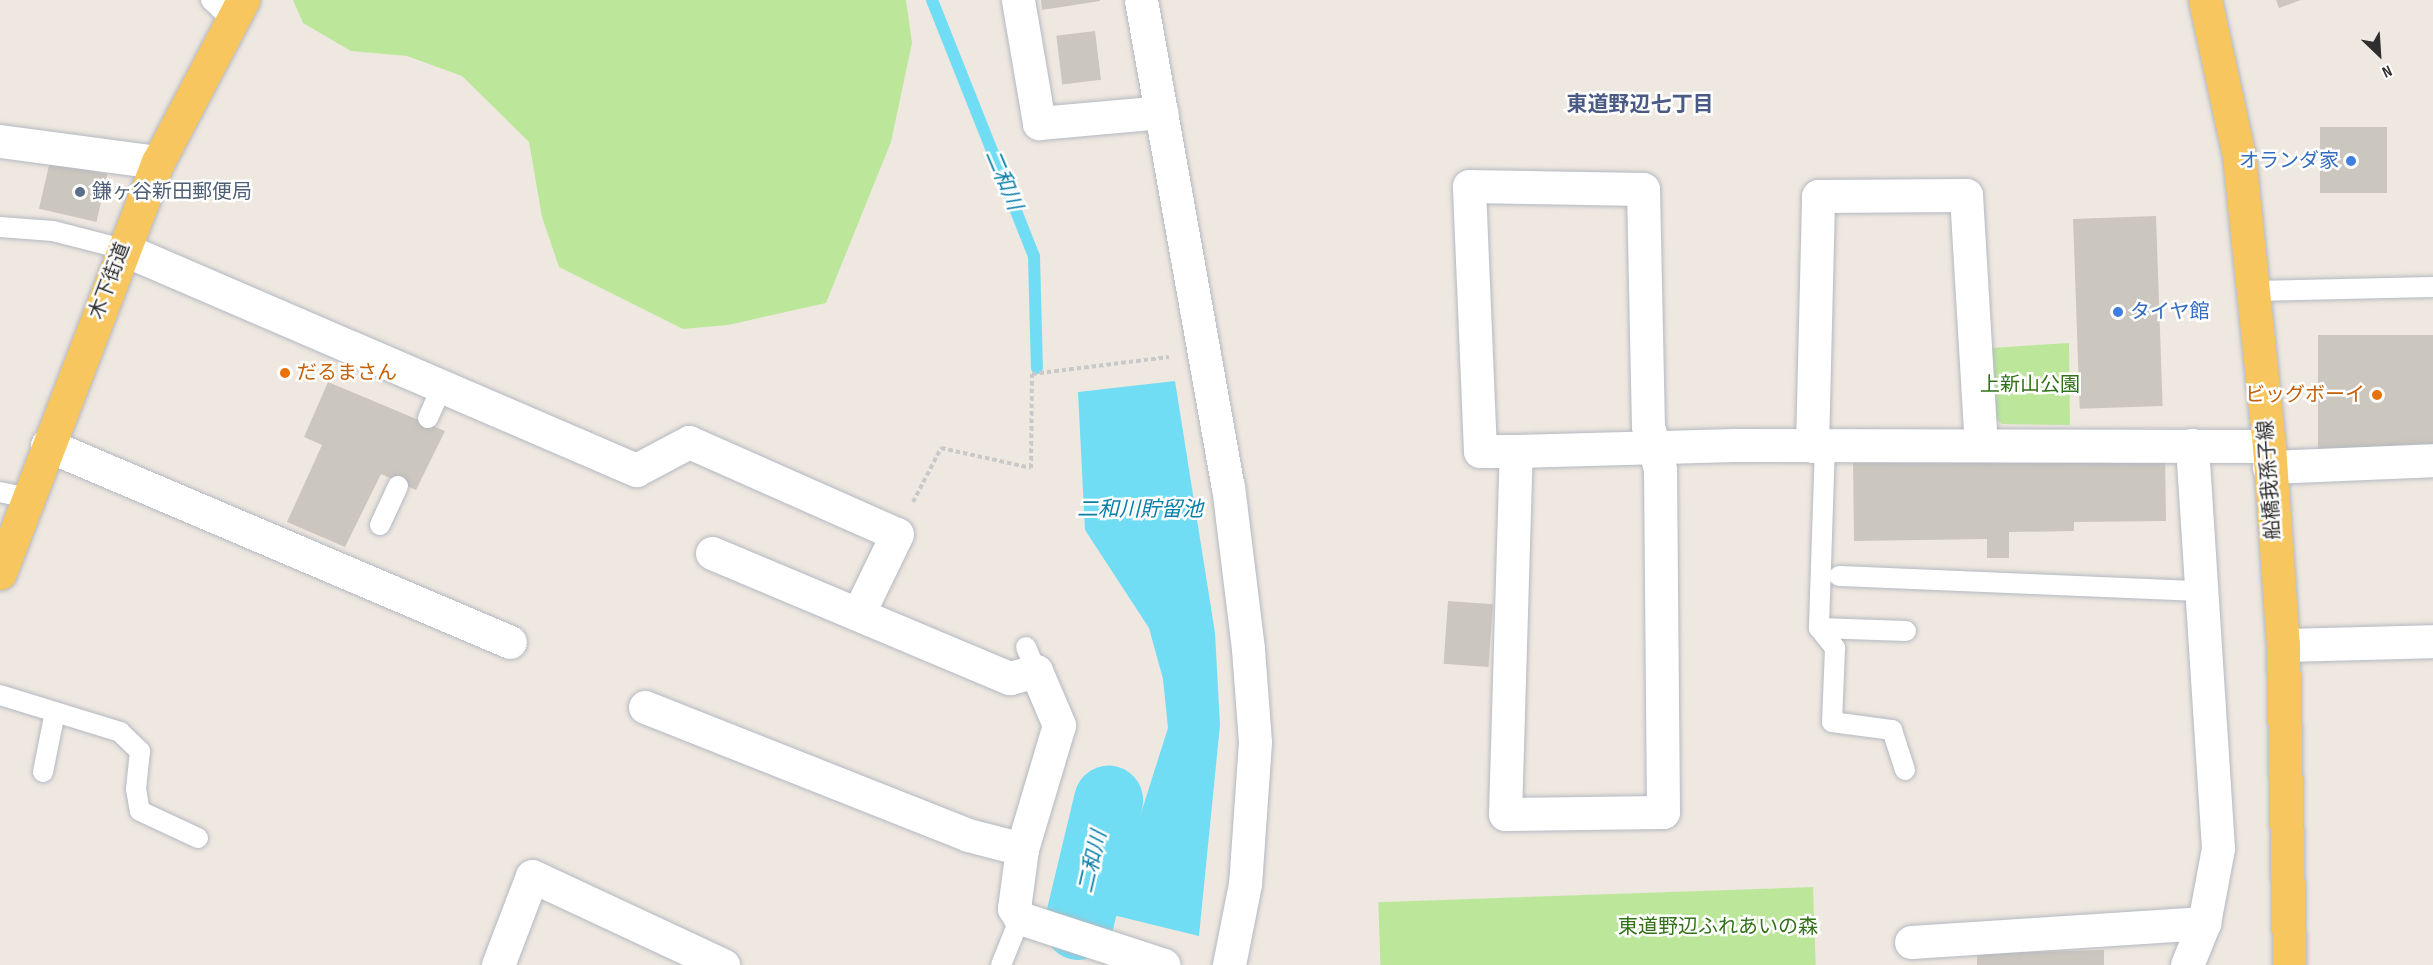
<!DOCTYPE html>
<html>
<head>
<meta charset="utf-8">
<style>
	body { margin:0 }
	#map { position:relative; width:2433px; height:965px; overflow:hidden; background:#efe8e0; font-family:"Sofia Sans Condensed","Noto Sans JP",sans-serif }
	div>[style] { position:absolute }
	.green>* { inset:0; background:#bce79b; transform-origin:0 0 }
	.water>* { inset:0; background:#71ddf4 }
	.stream>* { height:12px; margin:-6px; padding:0 6px; transform-origin:6px; border-radius:6px; background:#71ddf4 }
	.river>* { height:69px; margin:-34.5px; padding:0 34.5px; transform-origin:34.5px; border-radius:34.5px; background:#71ddf4 }
	.building>* { inset:0; background:#cbc6be; transform-origin:0 0 }
	.path>* { height:4px; margin-top:-2px; transform-origin:0; background:repeating-linear-gradient(90deg,#c9c9c9 0 4.5px,transparent 0 7.5px) }
	.roads { filter:drop-shadow(0 0 2px #b4b8c1) drop-shadow(0 0 2px #b4b8c1) }
	.service>* { height:20px; margin:-10px; padding:0 10px; transform-origin:10px; border-radius:10px; background:#fff }
	.minor>* { height:33px; margin:-16.5px; padding:0 16.5px; transform-origin:16.5px; border-radius:16.5px; background:#fff }
	.primary>* { height:33px; margin:-16.5px; padding:0 16.5px; transform-origin:16.5px; border-radius:16.5px; background:#f7c65e }
	.dots>* { width:16px; height:16px; translate:-50% -50%; box-sizing:border-box; border:3px solid #fff; border-radius:50% }
	span { translate:-50% -50%; white-space:nowrap; text-align:center; line-height:1.15; -webkit-text-stroke:5px #fff; paint-order:stroke }
	.shop-label { font-size:20px; color:#366cbe }
	.right { translate:-100% -50%; text-align:right }
	.left { translate:0 -50%; text-align:left }
	.service-label { font-size:20px; color:#4e5e75 }
	.street-label { font-size:20px; color:#2e2e2e }
	.food-label { font-size:20px; color:#c56008 }
	.park-label { font-size:20px; color:#327118 }
	.neighbourhood-label { font-size:21px; color:#4b5a82; font-weight:700 }
	.water-label { font-size:21px; color:#087fa8; font-style:italic }
	.north { position:absolute; left:2349px; top:24px; width:60px; height:60px; -webkit-text-stroke:4px #fff; paint-order:stroke; rotate:155deg; font-size:16px; font-weight:700; line-height:24px; text-align:center; color:#2e2e2e }
	.north::after { content:''; display:block; margin:auto; width:21px; height:27px; background:#2e2e2e; clip-path:polygon(50% 0,100% 100%,50% 72%,0 100%) }
</style>
</head>
<body>
<div id="map">
	<div class="green">
		<i style="clip-path:polygon(293px 0,906px 0,912px 43px,891px 142px,826px 303px,728px 325px,683px 329px,559px 267px,542px 217px,529px 142px,462px 76px,407px 56px,351px 51px,303px 23px)"></i>
		<i style="clip-path:polygon(2069px 343px,2070px 425px,2002px 424px,1988px 411px,1990px 348px)"></i>
		<i style="left:1813px;top:887px;width:78px;height:435px;rotate:88deg"></i>
	</div>
	<div class="water">
		<i style="clip-path:polygon(1175px 381px,1215px 633px,1220px 725px,1199px 936px,1109px 914px,1168px 728px,1163px 679px,1149px 628px,1085px 530px,1078px 392px)"></i>
	</div>
	<div class="stream">
		<i style="left:932px;top:0;width:276px;rotate:68.3deg"></i>
		<i style="left:1034px;top:256px;width:112px;rotate:88.5deg"></i>
	</div>
	<div class="river">
		<i style="left:1078px;top:925px;width:129px;rotate:-76.5deg"></i>
	</div>
	<div class="building">
		<i style="clip-path:polygon(1041px 0,1100px 0,1100px 1px,1042px 10px)"></i>
		<i style="clip-path:polygon(2276px 0,2301px 0,2279px 8px)"></i>
		<i style="left:1095px;top:31px;width:49px;height:39px;rotate:83deg"></i>
		<i style="left:2387px;top:127px;width:66px;height:67px;rotate:90deg"></i>
		<i style="left:50px;top:161px;width:59px;height:49px;rotate:13deg"></i>
		<i style="left:2156px;top:216px;width:190px;height:83px;rotate:88deg"></i>
		<i style="left:2433px;top:335px;width:115px;height:115px;rotate:90deg"></i>
		<i style="clip-path:polygon(328px 382px,445px 431px,416px 490px,381px 474px,345px 547px,287px 522px,322px 445px,304px 437px)"></i>
		<i style="clip-path:polygon(2165px 452px,2166px 521px,2074px 522px,2074px 531px,2009px 532px,2009px 558px,1987px 558px,1987px 539px,1854px 541px,1853px 456px)"></i>
		<i style="left:1448px;top:601px;width:45px;height:63px;rotate:4deg"></i>
		<i style="clip-path:polygon(2104px 950px,2104px 965px,1977px 965px,1977px 953px)"></i>
	</div>
	<div class="path">
		<i style="left:913px;top:502px;width:61px;rotate:-62.6deg"></i>
		<i style="left:941px;top:448px;width:92px;rotate:12.5deg"></i>
		<i style="left:1031px;top:468px;width:94px;rotate:-89.4deg"></i>
		<i style="left:1032px;top:374px;width:138px;rotate:-7.1deg"></i>
	</div>
	<div class="roads">
		<div class="service">
			<i style="left:211px;top:0;width:28px;rotate:44deg"></i>
			<i style="left:0;top:227px;width:53px;rotate:4.3deg"></i>
			<i style="left:53px;top:231px;width:72px;rotate:14.4deg"></i>
			<i style="left:2254px;top:291px;width:179px;rotate:-1.3deg"></i>
			<i style="left:428px;top:418px;width:34px;rotate:-66deg"></i>
			<i style="left:1825px;top:445px;width:183px;rotate:91.9deg"></i>
			<i style="left:1819px;top:628px;width:26px;rotate:51deg"></i>
			<i style="left:1835px;top:648px;width:74px;rotate:92.3deg"></i>
			<i style="left:1832px;top:722px;width:61px;rotate:7.6deg"></i>
			<i style="left:1892px;top:730px;width:42px;rotate:72deg"></i>
			<i style="left:0;top:492px;width:29px;rotate:12deg"></i>
			<i style="left:380px;top:525px;width:43px;rotate:-65.2deg"></i>
			<i style="left:1839px;top:576px;width:363px;rotate:2.4deg"></i>
			<i style="left:1819px;top:628px;width:87px;rotate:2deg"></i>
			<i style="left:1026px;top:647px;width:26px;rotate:67deg"></i>
			<i style="left:0;top:695px;width:126px;rotate:17.1deg"></i>
			<i style="left:120px;top:732px;width:28px;rotate:44deg"></i>
			<i style="left:140px;top:751px;width:38px;rotate:96deg"></i>
			<i style="left:136px;top:789px;width:22px;rotate:80deg"></i>
			<i style="left:140px;top:811px;width:64px;rotate:25deg"></i>
			<i style="left:43px;top:772px;width:61px;rotate:-78.7deg"></i>
			<i style="left:1001px;top:965px;width:51px;rotate:-68deg"></i>
		</div>
		<div class="minor">
			<i style="left:1018px;top:0;width:125px;rotate:80.3deg"></i>
			<i style="left:1039px;top:123px;width:123px;rotate:-5.1deg"></i>
			<i style="left:1141px;top:0;width:494px;rotate:79.9deg"></i>
			<i style="left:1228px;top:486px;width:164px;rotate:83deg"></i>
			<i style="left:1248px;top:649px;width:93px;rotate:85.7deg"></i>
			<i style="left:1255px;top:742px;width:142px;rotate:94deg"></i>
			<i style="left:1245px;top:884px;width:83px;rotate:101.2deg"></i>
			<i style="left:0;top:141px;width:159px;rotate:7.6deg"></i>
			<i style="left:1469px;top:186px;width:174px;rotate:1deg"></i>
			<i style="left:1643px;top:189px;width:237px;rotate:88.8deg"></i>
			<i style="left:1648px;top:426px;width:45px;rotate:74.4deg"></i>
			<i style="left:1660px;top:469px;width:343px;rotate:89.5deg"></i>
			<i style="left:1663px;top:812px;width:158px;rotate:179.3deg"></i>
			<i style="left:1505px;top:814px;width:363px;rotate:-88.3deg"></i>
			<i style="left:1516px;top:451px;width:36px;rotate:180deg"></i>
			<i style="left:1480px;top:451px;width:265px;rotate:-92.4deg"></i>
			<i style="left:123px;top:249px;width:559px;rotate:23.31deg"></i>
			<i style="left:636px;top:470px;width:60px;rotate:-27.8deg"></i>
			<i style="left:689px;top:442px;width:227px;rotate:23.9deg"></i>
			<i style="left:897px;top:534px;width:78px;rotate:115.9deg"></i>
			<i style="left:47px;top:445px;width:503px;rotate:23.05deg"></i>
			<i style="left:1812px;top:446px;width:250px;rotate:-88.6deg"></i>
			<i style="left:1818px;top:196px;width:148px;rotate:-0.4deg"></i>
			<i style="left:1966px;top:195px;width:250px;rotate:86.6deg"></i>
			<i style="left:1516px;top:451px;width:219px;rotate:-1.6deg"></i>
			<i style="left:1735px;top:445px;width:534px;rotate:0.11deg"></i>
			<i style="left:2269px;top:467px;width:164px;rotate:-2.4deg"></i>
			<i style="left:712px;top:553px;width:323px;rotate:22.8deg"></i>
			<i style="left:1010px;top:678px;width:27px;rotate:-15deg"></i>
			<i style="left:1036px;top:671px;width:59px;rotate:66.9deg"></i>
			<i style="left:1059px;top:725px;width:129px;rotate:106.6deg"></i>
			<i style="left:1022px;top:849px;width:60px;rotate:97.7deg"></i>
			<i style="left:1014px;top:908px;width:12px;rotate:59deg"></i>
			<i style="left:1020px;top:918px;width:151px;rotate:18.1deg"></i>
			<i style="left:2283px;top:645px;width:150px;rotate:-1.5deg"></i>
			<i style="left:645px;top:707px;width:347px;rotate:21.6deg"></i>
			<i style="left:968px;top:835px;width:56px;rotate:14.5deg"></i>
			<i style="left:1911px;top:942px;width:294px;rotate:-3.7deg"></i>
			<i style="left:498px;top:965px;width:95px;rotate:-69.1deg"></i>
			<i style="left:532px;top:876px;width:211px;rotate:25deg"></i>
			<i style="left:2187px;top:965px;width:45px;rotate:-68deg"></i>
			<i style="left:2204px;top:923px;width:76px;rotate:-79.4deg"></i>
			<i style="left:2218px;top:848px;width:404px;rotate:-93.7deg"></i>
		</div>
		<div class="primary">
			<i style="left:2205px;top:0;width:160px;rotate:77.7deg"></i>
			<i style="left:2239px;top:156px;width:292px;rotate:84.1deg"></i>
			<i style="left:2269px;top:446px;width:199px;rotate:86deg"></i>
			<i style="left:2283px;top:645px;width:320px;rotate:88.9deg"></i>
			<i style="left:0;top:573px;width:440px;rotate:-69deg"></i>
			<i style="left:158px;top:162px;width:183px;rotate:-62.3deg"></i>
		</div>
	</div>
	<div class="dots">
		<i style="left:2351px;top:161px;background:#3f7fe0"></i>
		<i style="left:80px;top:192px;background:#5c6f8a"></i>
		<i style="left:2118px;top:312px;background:#3f7fe0"></i>
		<i style="left:285px;top:373px;background:#e8710a"></i>
		<i style="left:2377px;top:395px;background:#e8710a"></i>
	</div>
	<div class="shop-label">
		<span class="right" style="left:2339px;top:161px">オランダ家</span>
		<span class="left" style="left:2130px;top:312px">タイヤ館</span>
	</div>
	<div class="service-label">
		<span class="left" style="left:92px;top:192px">鎌ヶ谷新田郵便局</span>
	</div>
	<div class="street-label">
		<span style="left:110px;top:281px;rotate:-69deg">木下街道</span>
		<span style="left:2270px;top:480px;rotate:-94deg">船橋我孫子線</span>
	</div>
	<div class="food-label">
		<span class="left" style="left:297px;top:373px">だるまさん</span>
		<span class="right" style="left:2365px;top:395px">ビッグボーイ</span>
	</div>
	<div class="park-label">
		<span style="left:2030px;top:385px">上新山公園</span>
		<span style="left:1718px;top:927px">東道野辺ふれあいの森</span>
	</div>
	<div class="neighbourhood-label">
		<span style="left:1640px;top:105px">東道野辺七丁目</span>
	</div>
	<div class="water-label">
		<span style="left:1003px;top:180px;rotate:67deg">二和川</span>
		<span style="left:1140px;top:510px">二和川貯留池</span>
		<span style="left:1093px;top:862px;rotate:-77deg">二和川</span>
	</div>
	<div class="north">N</div>
</div>
</body>
</html>
